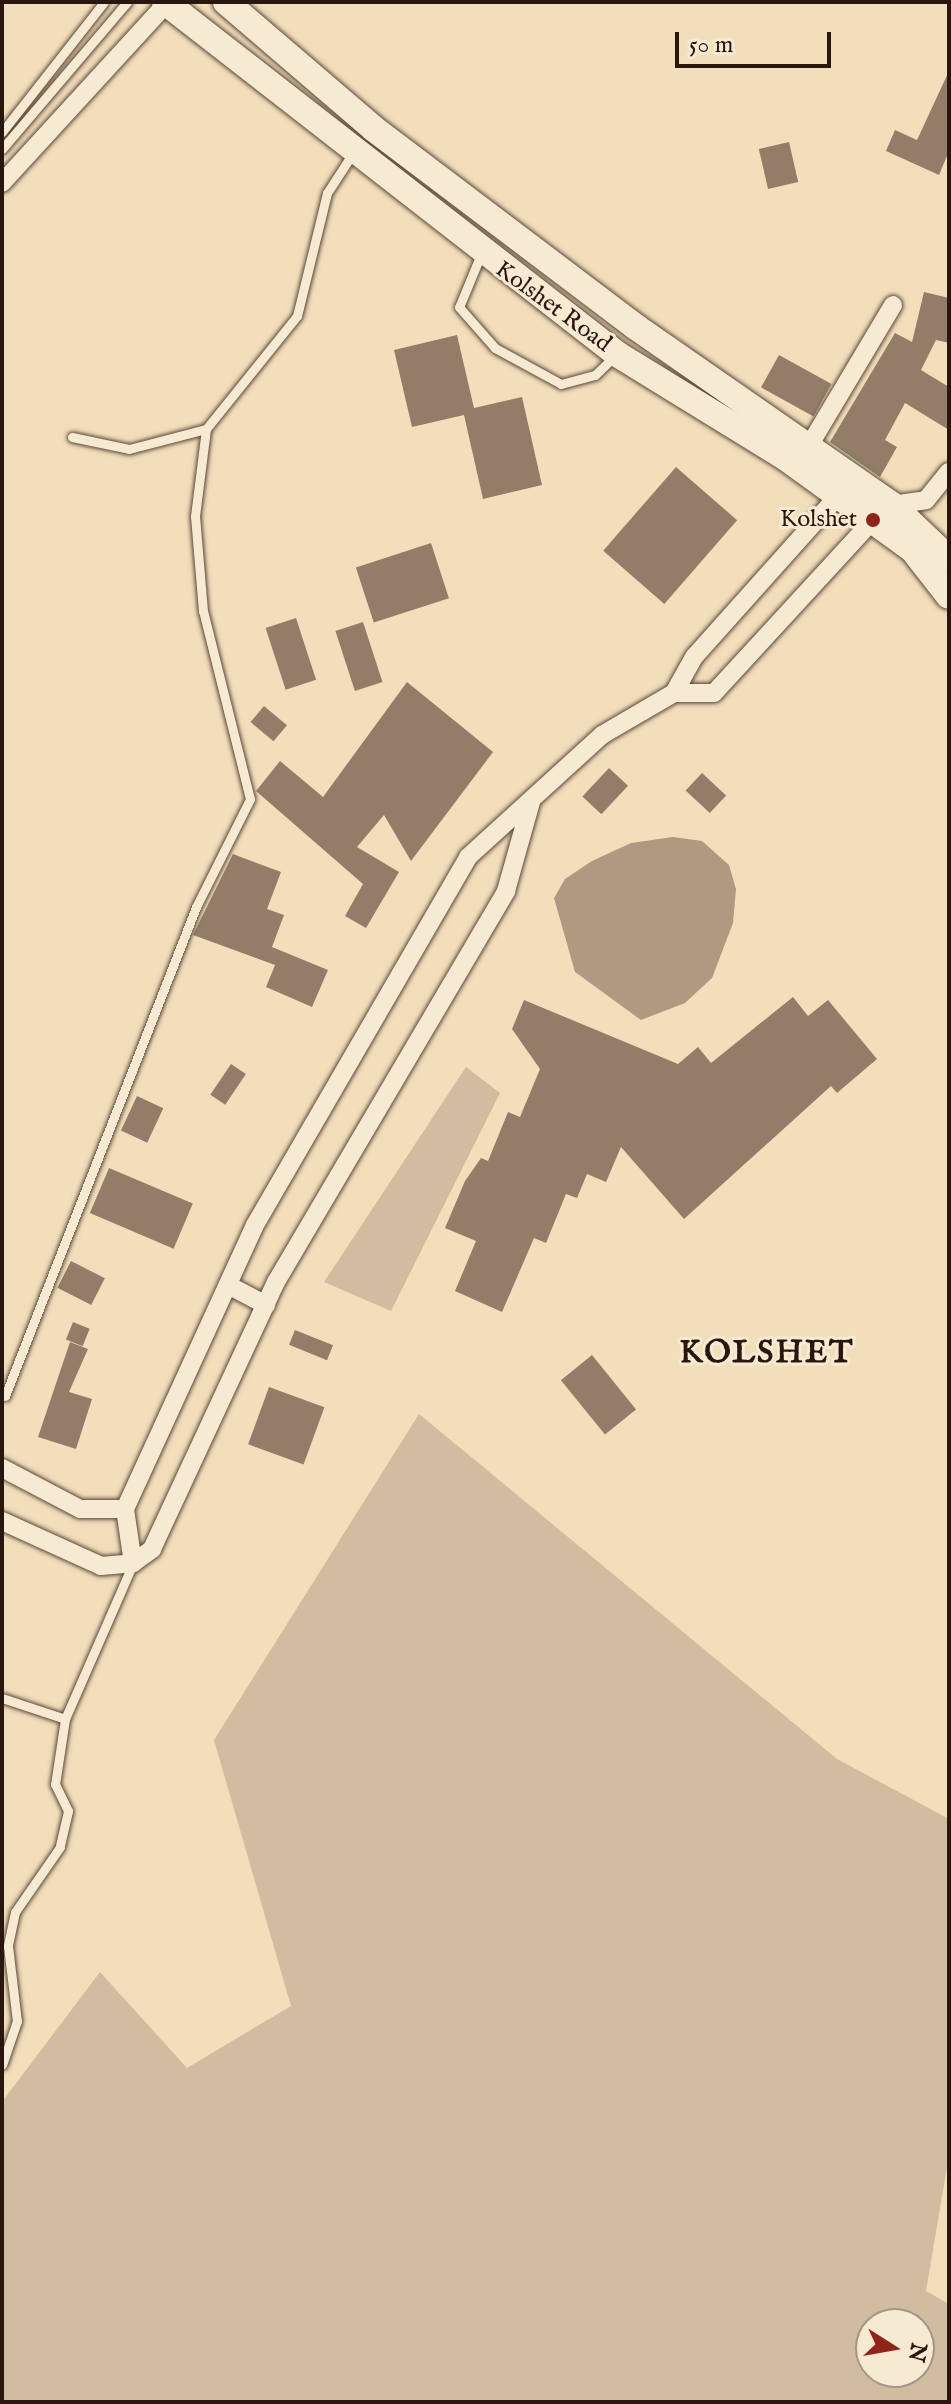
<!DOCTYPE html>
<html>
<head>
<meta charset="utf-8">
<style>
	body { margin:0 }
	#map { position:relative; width:951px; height:2404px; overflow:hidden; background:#f2debb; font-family:"IM FELL English",serif }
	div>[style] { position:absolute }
	.green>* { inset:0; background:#d0bc9e }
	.water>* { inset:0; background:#ae9a80 }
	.building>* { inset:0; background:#927e68; transform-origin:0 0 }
	.roads { filter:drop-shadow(0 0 2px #5b4839) drop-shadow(0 0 2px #5b4839) }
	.lane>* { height:9px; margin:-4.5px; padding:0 4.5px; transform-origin:4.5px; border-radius:4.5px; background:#f7ead3 }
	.street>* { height:18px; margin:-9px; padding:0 9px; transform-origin:9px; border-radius:9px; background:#f7ead3 }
	.secondary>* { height:26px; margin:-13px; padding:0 13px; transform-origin:13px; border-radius:13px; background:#f7ead3 }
	.dots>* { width:22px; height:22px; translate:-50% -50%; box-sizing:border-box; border:4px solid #f7ead3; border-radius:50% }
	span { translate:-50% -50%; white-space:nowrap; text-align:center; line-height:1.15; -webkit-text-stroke:6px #f7ead3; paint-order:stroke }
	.street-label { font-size:24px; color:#29160e }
	.poi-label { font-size:24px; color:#29160e }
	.right { translate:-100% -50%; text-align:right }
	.district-label { font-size:32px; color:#29160e; font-weight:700; letter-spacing:2px }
	.frame { position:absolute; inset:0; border:4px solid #29160e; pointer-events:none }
	.north { position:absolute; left:855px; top:2308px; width:80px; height:80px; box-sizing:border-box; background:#f7ead3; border:2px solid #a59584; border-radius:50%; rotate:101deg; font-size:22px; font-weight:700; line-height:32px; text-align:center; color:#29160e }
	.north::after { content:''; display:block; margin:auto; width:28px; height:36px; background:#8f2418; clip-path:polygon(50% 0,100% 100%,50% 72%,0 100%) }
	.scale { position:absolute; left:675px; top:32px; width:156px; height:36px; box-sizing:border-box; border:4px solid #29160e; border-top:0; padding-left:10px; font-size:24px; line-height:28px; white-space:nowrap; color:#29160e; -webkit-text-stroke:6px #f7ead3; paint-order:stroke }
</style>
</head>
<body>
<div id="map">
	<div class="green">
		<i style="clip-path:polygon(466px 1067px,500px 1093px,391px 1311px,324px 1282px)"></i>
		<i style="clip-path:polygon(evenodd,419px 1414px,837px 1759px,949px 1819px,949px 2155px,926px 2291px,949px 2304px,949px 2402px,2px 2402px,2px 2102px,100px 1972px,187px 2068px,291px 2006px,214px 1740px,419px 1414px,871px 2324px,919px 2324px,919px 2372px,871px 2372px,871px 2324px)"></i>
	</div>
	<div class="water">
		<i style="clip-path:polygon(673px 837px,702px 841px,729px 865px,736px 889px,733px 923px,712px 978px,685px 1003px,641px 1020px,575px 972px,554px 898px,565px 879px,592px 861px,631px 843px)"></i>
	</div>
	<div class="building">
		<i style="clip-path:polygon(949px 71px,949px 151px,939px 175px,886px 151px,895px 130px,917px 140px)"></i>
		<i style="left:789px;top:142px;width:41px;height:31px;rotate:77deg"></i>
		<i style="clip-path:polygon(924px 292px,949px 298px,949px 343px,936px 340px,921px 370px,949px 387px,949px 430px,905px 403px,885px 440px,897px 447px,880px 477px,830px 442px,895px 333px,912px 342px)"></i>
		<i style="clip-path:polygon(457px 335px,474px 408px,522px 397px,542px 485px,483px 499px,464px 415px,412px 427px,394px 350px)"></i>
		<i style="left:779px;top:355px;width:60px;height:37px;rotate:29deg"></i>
		<i style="left:676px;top:467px;width:81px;height:111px;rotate:41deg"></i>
		<i style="left:431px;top:543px;width:58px;height:79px;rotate:72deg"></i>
		<i style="left:296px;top:618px;width:65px;height:32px;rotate:72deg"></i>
		<i style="left:363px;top:622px;width:63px;height:29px;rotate:72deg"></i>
		<i style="clip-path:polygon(407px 682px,493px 752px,411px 861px,384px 815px,357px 847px,399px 872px,366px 928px,345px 916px,363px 884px,256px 791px,280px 761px,323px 797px)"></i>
		<i style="left:264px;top:706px;width:30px;height:21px;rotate:40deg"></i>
		<i style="left:609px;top:768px;width:26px;height:39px;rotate:43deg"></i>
		<i style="left:702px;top:773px;width:33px;height:24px;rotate:43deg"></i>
		<i style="clip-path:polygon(233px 854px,281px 872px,267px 909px,284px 915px,272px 947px,328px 970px,312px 1007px,266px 987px,275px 965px,193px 935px)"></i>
		<i style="clip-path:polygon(793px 997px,808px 1016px,828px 1000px,877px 1059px,837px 1093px,831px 1086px,684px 1219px,621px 1147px,606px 1182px,587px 1174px,577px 1198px,566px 1194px,546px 1243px,534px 1238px,502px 1312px,455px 1291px,476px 1241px,445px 1228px,465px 1181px,481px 1158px,488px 1161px,508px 1112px,520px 1117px,540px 1069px,512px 1029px,524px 1000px,678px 1064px,698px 1047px,711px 1063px)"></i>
		<i style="left:231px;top:1064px;width:18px;height:37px;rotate:34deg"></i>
		<i style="left:137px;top:1096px;width:29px;height:38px;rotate:25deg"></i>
		<i style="left:109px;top:1168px;width:91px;height:49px;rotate:23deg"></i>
		<i style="left:71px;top:1261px;width:38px;height:30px;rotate:27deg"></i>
		<i style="left:73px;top:1322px;width:18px;height:19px;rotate:22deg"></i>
		<i style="left:295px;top:1330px;width:41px;height:16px;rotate:22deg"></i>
		<i style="clip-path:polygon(70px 1342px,88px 1349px,69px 1392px,92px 1399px,76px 1449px,38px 1437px)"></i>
		<i style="left:592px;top:1355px;width:70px;height:40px;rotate:51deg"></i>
		<i style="left:269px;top:1387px;width:59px;height:61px;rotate:20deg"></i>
	</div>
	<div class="roads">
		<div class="lane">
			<i style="left:2px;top:132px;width:165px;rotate:-51.9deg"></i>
			<i style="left:2px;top:149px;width:193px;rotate:-49.6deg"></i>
			<i style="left:481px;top:254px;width:57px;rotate:112.5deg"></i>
			<i style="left:459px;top:307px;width:55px;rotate:48.7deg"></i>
			<i style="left:495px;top:348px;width:75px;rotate:28.6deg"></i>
			<i style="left:561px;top:384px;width:35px;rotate:-15deg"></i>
			<i style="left:595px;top:375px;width:28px;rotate:-44deg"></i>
			<i style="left:72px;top:437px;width:58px;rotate:11.9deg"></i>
			<i style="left:129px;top:449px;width:80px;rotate:-14.6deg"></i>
			<i style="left:206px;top:429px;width:145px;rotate:-51.2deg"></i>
			<i style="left:297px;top:316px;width:127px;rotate:-76.3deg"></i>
			<i style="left:327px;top:193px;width:48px;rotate:-57deg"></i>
			<i style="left:5px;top:1396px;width:525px;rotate:-68.66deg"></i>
			<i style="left:196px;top:907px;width:121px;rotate:-63.4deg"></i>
			<i style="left:250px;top:799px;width:194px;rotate:-104deg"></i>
			<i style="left:203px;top:611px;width:95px;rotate:-94.8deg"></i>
			<i style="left:195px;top:516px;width:88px;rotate:-82.8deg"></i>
			<i style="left:2px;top:1698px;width:66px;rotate:18.4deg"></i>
			<i style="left:65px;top:1719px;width:66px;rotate:98.7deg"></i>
			<i style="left:55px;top:1784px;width:30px;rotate:64deg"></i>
			<i style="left:68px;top:1811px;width:37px;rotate:103deg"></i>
			<i style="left:60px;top:1847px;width:79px;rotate:124.7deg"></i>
			<i style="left:15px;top:1912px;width:35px;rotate:102deg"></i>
			<i style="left:8px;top:1946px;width:76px;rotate:83.2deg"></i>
			<i style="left:17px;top:2021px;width:46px;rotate:108.8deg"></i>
			<i style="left:65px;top:1719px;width:170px;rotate:-66.4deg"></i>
		</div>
		<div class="street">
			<i style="left:2px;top:183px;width:246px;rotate:-47.5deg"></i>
			<i style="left:809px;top:446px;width:164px;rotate:-59.2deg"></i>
			<i style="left:674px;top:693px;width:41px;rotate:-60.9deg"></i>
			<i style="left:694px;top:657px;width:213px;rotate:-48.2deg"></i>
			<i style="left:228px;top:1285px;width:43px;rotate:27.8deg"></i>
			<i style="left:2px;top:1468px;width:88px;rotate:27.7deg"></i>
			<i style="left:80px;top:1509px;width:45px"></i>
			<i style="left:125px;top:1509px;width:312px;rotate:-65.4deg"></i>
			<i style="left:255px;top:1225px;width:425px;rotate:-59.9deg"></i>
			<i style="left:468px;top:857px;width:181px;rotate:-42.3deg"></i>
			<i style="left:602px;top:735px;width:83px;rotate:-30.3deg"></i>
			<i style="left:674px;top:693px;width:40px"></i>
			<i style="left:714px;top:693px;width:235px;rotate:-47.4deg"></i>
			<i style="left:873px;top:520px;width:24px;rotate:-38deg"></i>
			<i style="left:892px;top:505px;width:34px;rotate:-8deg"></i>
			<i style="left:926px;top:500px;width:36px;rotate:-51deg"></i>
			<i style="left:125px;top:1509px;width:55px;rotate:81.6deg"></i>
			<i style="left:2px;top:1521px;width:109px;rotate:24.4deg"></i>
			<i style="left:101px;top:1566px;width:32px;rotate:-5deg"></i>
			<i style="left:133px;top:1563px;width:24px;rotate:-36deg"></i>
			<i style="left:152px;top:1549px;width:294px;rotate:-65.1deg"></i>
			<i style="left:276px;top:1282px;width:454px;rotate:-59.5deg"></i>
			<i style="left:506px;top:891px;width:92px;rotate:-74.3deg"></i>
		</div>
		<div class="secondary">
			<i style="left:165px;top:2px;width:573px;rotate:37.91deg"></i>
			<i style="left:617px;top:354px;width:198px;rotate:31.6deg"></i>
			<i style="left:786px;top:458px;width:157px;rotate:35.9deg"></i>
			<i style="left:913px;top:550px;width:58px;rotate:52deg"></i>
			<i style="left:226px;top:2px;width:195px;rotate:40.6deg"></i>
			<i style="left:374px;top:129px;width:328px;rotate:37.1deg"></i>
			<i style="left:636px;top:327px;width:312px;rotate:34.8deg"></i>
			<i style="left:892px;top:505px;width:79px;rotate:43.5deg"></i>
		</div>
	</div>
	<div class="dots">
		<i style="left:873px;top:520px;background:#8f2418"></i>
	</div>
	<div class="street-label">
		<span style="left:553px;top:307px;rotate:36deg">Kolshet Road</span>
	</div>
	<div class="poi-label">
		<span class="right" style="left:857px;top:520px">Kolshet</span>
	</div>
	<div class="district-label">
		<span style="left:767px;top:1354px">KOLSHET</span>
	</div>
	<div class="frame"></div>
	<div class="north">N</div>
	<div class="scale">50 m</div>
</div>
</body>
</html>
